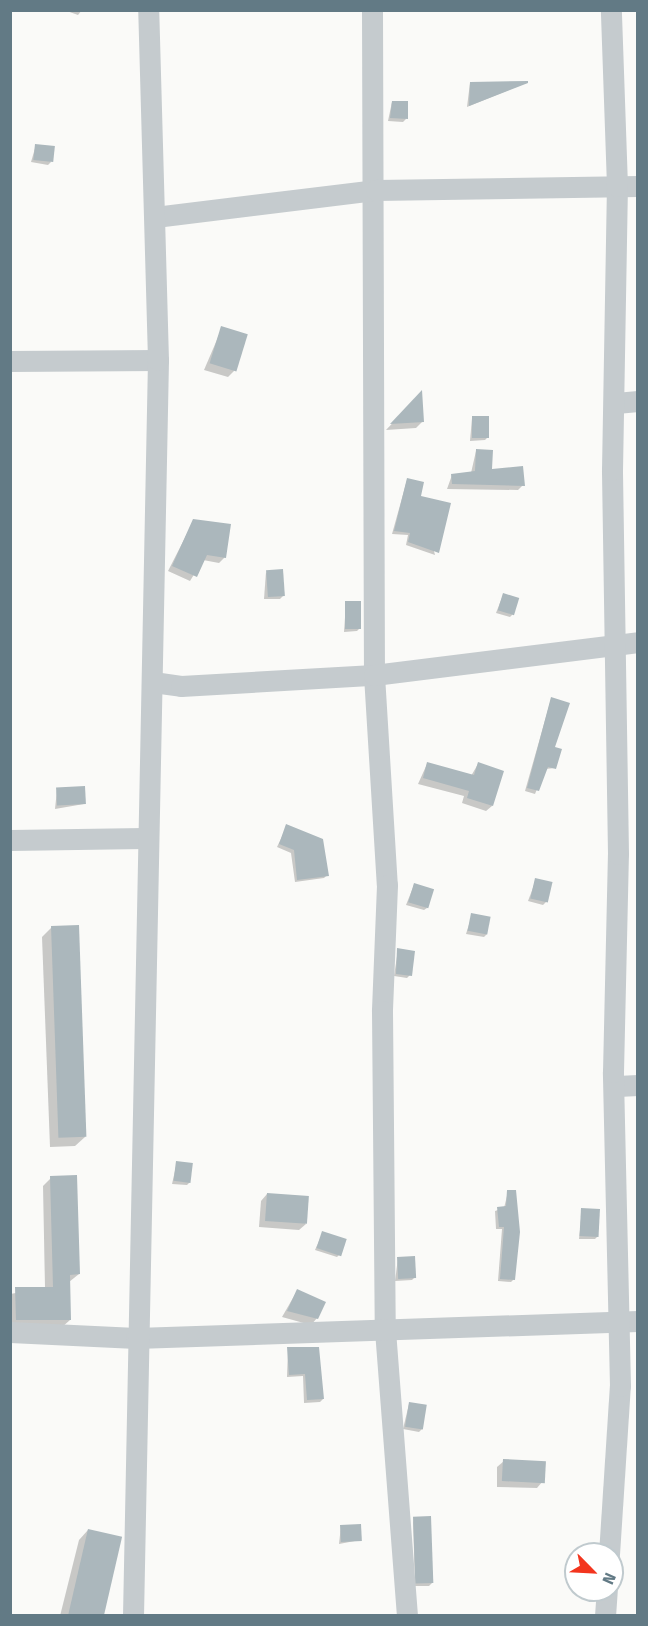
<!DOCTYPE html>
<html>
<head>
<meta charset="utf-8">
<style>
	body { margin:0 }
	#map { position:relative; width:648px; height:1626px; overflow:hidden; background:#fafaf8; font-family:"Fira Sans",sans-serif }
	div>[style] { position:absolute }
	.shadow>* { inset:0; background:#0003 }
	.building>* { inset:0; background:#abb7bc; transform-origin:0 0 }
	.street>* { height:21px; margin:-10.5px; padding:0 10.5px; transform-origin:10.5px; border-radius:10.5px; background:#c5cbce }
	span { translate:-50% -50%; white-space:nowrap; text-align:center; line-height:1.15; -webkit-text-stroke:6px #fff; paint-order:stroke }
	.frame { position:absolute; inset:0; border:12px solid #627a85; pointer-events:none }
	.north { position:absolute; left:564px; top:1542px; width:60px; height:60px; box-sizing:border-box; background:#fff; border:2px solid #c0cace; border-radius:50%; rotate:114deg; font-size:16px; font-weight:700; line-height:24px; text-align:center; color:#627a85 }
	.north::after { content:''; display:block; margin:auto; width:21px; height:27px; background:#f3351e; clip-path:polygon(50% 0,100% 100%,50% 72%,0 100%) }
</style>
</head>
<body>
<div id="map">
	<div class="shadow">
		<i style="clip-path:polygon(64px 10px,82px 10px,78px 15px)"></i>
		<i style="clip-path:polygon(470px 83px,526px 83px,467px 107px)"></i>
		<i style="clip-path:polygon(392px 102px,406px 119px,403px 122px,388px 121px)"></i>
		<i style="clip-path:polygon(36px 145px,51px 162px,48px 165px,31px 162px)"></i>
		<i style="clip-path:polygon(222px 328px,234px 371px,228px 377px,204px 370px)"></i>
		<i style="clip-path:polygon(421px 393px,423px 421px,416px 428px,386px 430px)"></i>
		<i style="clip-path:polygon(472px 418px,488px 437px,485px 440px,470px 441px)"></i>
		<i style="clip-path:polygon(476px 451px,491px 471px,523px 485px,518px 490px,447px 489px,452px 475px,471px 473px)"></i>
		<i style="clip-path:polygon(407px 480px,420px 497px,435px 555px,406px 545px,408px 535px,392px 534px)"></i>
		<i style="clip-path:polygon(194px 520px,225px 557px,219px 563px,203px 560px,190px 581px,168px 571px)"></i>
		<i style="clip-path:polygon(266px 572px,283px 596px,280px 599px,264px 599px)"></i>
		<i style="clip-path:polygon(503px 595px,513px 614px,510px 617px,496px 613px)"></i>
		<i style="clip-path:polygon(346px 603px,360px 628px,357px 631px,344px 632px)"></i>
		<i style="clip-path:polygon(551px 699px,555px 768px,545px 769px,535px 794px,525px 791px)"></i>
		<i style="clip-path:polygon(427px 764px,471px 776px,478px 764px,492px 806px,486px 811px,462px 803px,464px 796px,418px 784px)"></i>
		<i style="clip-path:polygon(57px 790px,84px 804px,55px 809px)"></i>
		<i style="clip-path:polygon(287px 826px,327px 875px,324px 878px,295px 882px,291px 853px,277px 847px)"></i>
		<i style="clip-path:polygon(536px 880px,546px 902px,543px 905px,528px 901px)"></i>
		<i style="clip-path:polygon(414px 885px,427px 908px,424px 910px,406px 905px)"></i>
		<i style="clip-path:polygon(472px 915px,487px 934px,484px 937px,466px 934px)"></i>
		<i style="clip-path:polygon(52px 927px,85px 1137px,75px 1146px,50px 1147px,42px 937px)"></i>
		<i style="clip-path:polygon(398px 950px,410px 975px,407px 978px,394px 976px)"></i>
		<i style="clip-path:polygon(177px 1162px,190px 1182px,187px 1185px,172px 1184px)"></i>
		<i style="clip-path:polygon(51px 1178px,79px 1274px,69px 1282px,70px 1320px,61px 1328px,10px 1327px,10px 1294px,45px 1288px,43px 1186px)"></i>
		<i style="clip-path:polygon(508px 1192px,514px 1279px,511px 1282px,498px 1281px,502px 1229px,496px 1229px,495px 1211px,504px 1208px)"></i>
		<i style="clip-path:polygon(267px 1194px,306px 1224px,299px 1230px,259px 1227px,261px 1201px)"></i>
		<i style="clip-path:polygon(582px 1210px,598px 1236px,595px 1239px,579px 1239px)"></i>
		<i style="clip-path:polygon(323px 1232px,340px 1254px,337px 1257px,315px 1250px)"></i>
		<i style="clip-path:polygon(398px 1258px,415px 1277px,412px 1280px,395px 1281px)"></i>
		<i style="clip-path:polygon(297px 1291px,317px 1318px,311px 1325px,282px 1317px)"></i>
		<i style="clip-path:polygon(288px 1349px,323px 1399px,320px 1402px,304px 1403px,303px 1376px,287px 1377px)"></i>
		<i style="clip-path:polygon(409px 1404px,422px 1429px,419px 1432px,403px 1429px)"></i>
		<i style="clip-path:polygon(504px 1461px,543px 1481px,537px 1488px,497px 1487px,497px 1467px)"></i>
		<i style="clip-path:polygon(413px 1519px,432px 1583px,429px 1586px,415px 1586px)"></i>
		<i style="clip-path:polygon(341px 1526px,360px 1540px,339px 1544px)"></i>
		<i style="clip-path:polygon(88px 1530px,101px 1616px,60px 1616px,79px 1540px)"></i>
	</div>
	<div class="building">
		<i style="clip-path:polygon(528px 81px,528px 83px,469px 106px,470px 82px)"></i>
		<i style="clip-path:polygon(392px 101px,408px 101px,408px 119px,390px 118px)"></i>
		<i style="left:35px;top:144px;width:20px;height:16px;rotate:6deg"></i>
		<i style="left:221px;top:326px;width:28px;height:39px;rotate:17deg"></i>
		<i style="clip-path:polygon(422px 390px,424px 422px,390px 424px)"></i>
		<i style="left:472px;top:416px;width:17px;height:22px"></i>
		<i style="clip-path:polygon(476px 449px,493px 450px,492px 469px,523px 466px,525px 486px,452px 484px,451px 474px,475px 471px)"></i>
		<i style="clip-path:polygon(407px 478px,424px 482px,421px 496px,451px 503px,439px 553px,408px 542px,410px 533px,394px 531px)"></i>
		<i style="clip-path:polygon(193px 519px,231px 524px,226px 558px,207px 555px,197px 577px,172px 566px)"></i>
		<i style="left:283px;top:569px;width:27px;height:17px;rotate:86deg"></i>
		<i style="left:503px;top:593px;width:17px;height:18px;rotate:17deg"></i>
		<i style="left:361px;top:601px;width:28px;height:16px;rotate:90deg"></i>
		<i style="clip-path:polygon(551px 697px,570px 703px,555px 747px,562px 749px,556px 769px,548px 767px,539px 791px,527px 788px)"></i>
		<i style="clip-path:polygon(427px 762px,474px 775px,478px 762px,504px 771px,493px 806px,467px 798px,469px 791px,423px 778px)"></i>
		<i style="left:85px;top:786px;width:18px;height:29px;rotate:87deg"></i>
		<i style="clip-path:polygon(286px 824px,323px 839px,329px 876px,297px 880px,294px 850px,279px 844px)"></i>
		<i style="left:535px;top:878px;width:18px;height:21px;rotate:13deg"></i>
		<i style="left:414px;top:883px;width:21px;height:20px;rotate:17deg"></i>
		<i style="left:471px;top:913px;width:20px;height:18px;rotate:11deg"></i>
		<i style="left:79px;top:925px;width:212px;height:28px;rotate:88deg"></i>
		<i style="clip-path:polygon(397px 948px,415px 951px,412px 976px,396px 974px)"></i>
		<i style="left:176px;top:1161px;width:17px;height:20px;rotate:7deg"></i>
		<i style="clip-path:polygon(77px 1175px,80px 1274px,70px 1275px,71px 1320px,16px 1320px,15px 1287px,53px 1287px,50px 1176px)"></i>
		<i style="clip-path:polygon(507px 1190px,516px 1190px,520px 1232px,515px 1280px,500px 1279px,504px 1227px,499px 1227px,497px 1207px,506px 1206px)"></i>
		<i style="left:267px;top:1193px;width:42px;height:28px;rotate:4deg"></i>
		<i style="left:581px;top:1208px;width:19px;height:28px;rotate:3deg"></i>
		<i style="left:322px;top:1231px;width:26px;height:18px;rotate:18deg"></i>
		<i style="left:415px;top:1256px;width:22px;height:18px;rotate:87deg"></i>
		<i style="clip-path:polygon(297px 1289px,326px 1302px,318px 1319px,287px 1311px)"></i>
		<i style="clip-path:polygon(287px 1347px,319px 1347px,324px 1399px,307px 1400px,305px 1374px,289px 1375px)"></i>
		<i style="left:409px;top:1402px;width:18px;height:25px;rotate:9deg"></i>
		<i style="left:503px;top:1459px;width:43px;height:22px;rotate:3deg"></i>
		<i style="left:431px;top:1516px;width:67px;height:18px;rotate:88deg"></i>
		<i style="left:361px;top:1524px;width:17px;height:21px;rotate:87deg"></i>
		<i style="left:88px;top:1529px;width:35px;height:90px;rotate:13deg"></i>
	</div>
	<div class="street">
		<i style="left:372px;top:10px;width:665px;rotate:89.83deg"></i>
		<i style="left:374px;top:675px;width:210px;rotate:86.5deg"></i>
		<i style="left:387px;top:885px;width:126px;rotate:92.3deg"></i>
		<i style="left:382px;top:1011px;width:319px;rotate:89.5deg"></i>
		<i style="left:385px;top:1330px;width:287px;rotate:85.6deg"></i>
		<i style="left:155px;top:217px;width:223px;rotate:-7deg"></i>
		<i style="left:376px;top:190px;width:262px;rotate:-0.9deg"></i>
		<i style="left:10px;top:361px;width:148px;rotate:-0.4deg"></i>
		<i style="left:616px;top:403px;width:22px;rotate:-5deg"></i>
		<i style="left:153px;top:682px;width:28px;rotate:8deg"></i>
		<i style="left:181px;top:686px;width:193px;rotate:-3.3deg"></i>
		<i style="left:374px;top:675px;width:266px;rotate:-7.1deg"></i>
		<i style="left:10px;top:840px;width:134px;rotate:-0.9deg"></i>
		<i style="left:617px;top:1086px;width:21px;rotate:-3deg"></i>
		<i style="left:10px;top:1332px;width:126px;rotate:2.7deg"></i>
		<i style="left:136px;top:1338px;width:502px;rotate:-1.94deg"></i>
		<i style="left:609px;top:1554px;width:168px;rotate:-86.3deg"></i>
		<i style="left:620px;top:1386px;width:314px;rotate:-91.3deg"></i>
		<i style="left:613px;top:1072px;width:218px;rotate:-88.7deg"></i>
		<i style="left:618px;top:854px;width:384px;rotate:-90.9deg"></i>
		<i style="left:612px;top:470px;width:284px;rotate:-89deg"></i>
		<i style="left:617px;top:186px;width:176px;rotate:-92deg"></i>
		<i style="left:133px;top:1616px;width:1256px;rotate:-88.86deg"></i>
		<i style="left:158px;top:360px;width:350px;rotate:-91.6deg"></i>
		<i style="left:605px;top:1616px;width:26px;rotate:-86deg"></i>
	</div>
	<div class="frame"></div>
	<div class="north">N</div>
</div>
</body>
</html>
